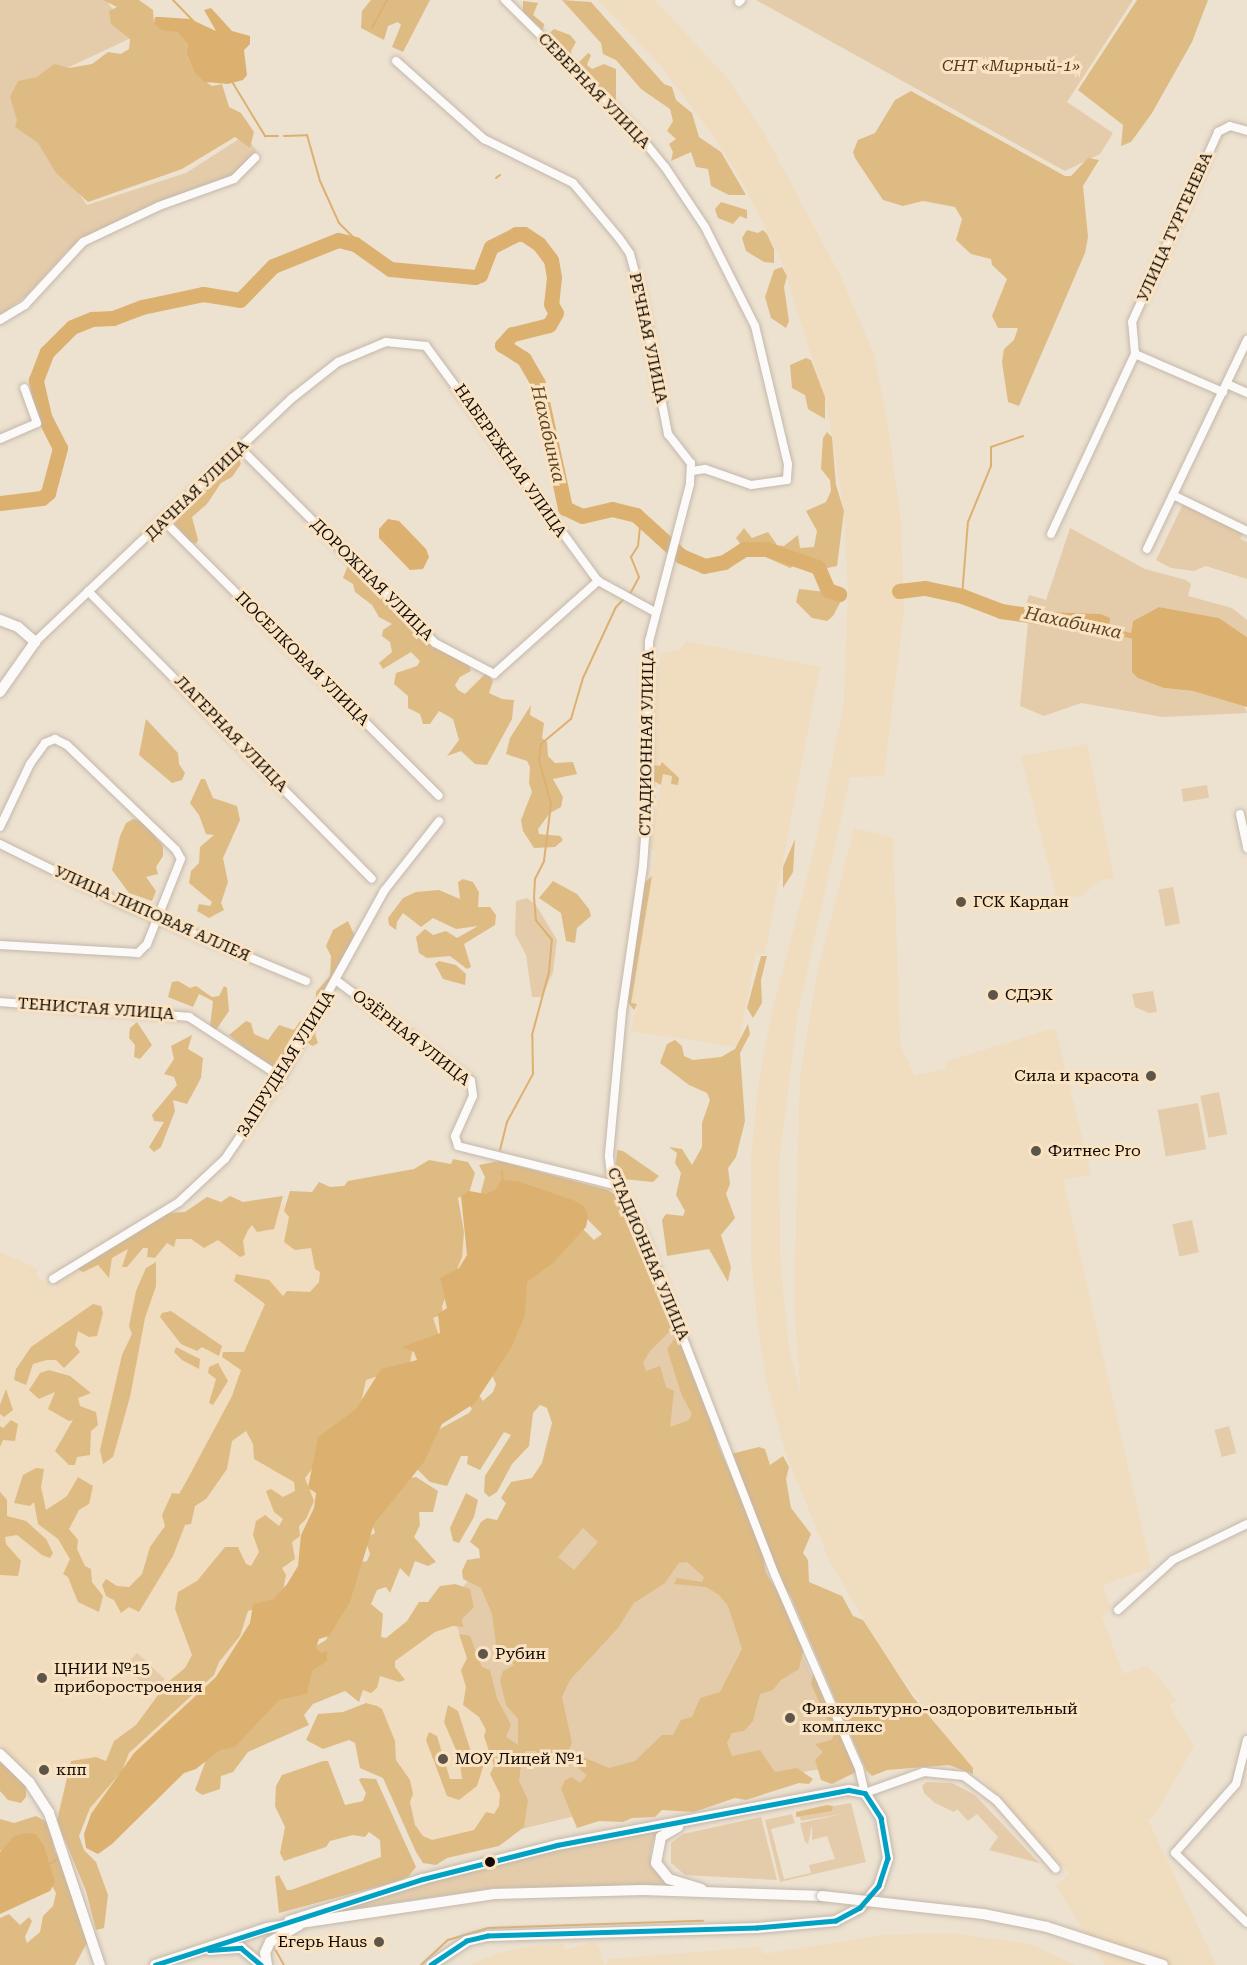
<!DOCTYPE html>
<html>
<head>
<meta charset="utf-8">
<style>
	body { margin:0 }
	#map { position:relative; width:1247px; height:1965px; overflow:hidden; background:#ede1d0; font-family:"Roboto Serif",serif }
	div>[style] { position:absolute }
	.built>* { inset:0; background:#f0dcbe }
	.green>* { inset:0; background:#e4ccaa; transform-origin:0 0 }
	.forest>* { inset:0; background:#dfbb84 }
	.water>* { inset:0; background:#dcb170 }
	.stream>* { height:2px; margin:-1px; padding:0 1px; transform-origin:1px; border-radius:1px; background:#dcb170 }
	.river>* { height:15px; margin:-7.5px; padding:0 7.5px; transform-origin:7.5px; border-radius:7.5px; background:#dcb170 }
	.roads { filter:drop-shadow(0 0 2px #c2b8ab) drop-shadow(0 0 2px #c2b8ab) }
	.minor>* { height:8px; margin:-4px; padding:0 4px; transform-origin:4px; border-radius:4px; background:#fcfaf8 }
	.tertiary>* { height:10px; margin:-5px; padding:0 5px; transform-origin:5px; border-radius:5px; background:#fcfaf8 }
	.secondary>* { height:10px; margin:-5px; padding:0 5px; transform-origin:5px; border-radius:5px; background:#fcfaf8 }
	.bridges { filter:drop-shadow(0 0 2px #c2b8ab) drop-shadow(0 0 2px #c2b8ab) }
	.secondary-bridge>* { height:10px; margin:-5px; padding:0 5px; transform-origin:5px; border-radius:5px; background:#fcfaf8 }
	.bus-1>* { height:4.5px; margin:-2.25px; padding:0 2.25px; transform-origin:2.25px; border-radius:2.25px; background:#01a1c4 }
	.dots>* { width:16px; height:16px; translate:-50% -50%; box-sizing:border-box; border:3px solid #fae3c3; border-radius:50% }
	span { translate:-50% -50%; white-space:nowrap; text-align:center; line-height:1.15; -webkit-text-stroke:6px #fae3c3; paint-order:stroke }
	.park-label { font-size:16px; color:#513a16; font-style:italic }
	.street-label { font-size:16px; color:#110a02 }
	.poi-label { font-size:16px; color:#110a02 }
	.left { translate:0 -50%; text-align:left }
	.right { translate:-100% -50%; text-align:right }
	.water-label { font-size:18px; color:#5e4723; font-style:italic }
</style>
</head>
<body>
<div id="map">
	<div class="built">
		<i style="clip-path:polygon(598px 0,655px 0,727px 78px,765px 135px,842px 279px,874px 355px,888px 426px,901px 522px,904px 608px,884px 776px,850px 777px,797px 1017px,779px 1162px,780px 1256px,788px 1342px,801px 1396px,794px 1304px,800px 1078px,817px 974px,854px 828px,893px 838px,900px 1044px,914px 1075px,947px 1069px,945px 1062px,1055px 1028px,1091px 1174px,1063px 1180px,1151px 1568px,1103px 1585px,1111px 1609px,1102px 1617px,1123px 1674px,1147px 1666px,1165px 1684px,1176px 1701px,1169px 1705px,1194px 1746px,1155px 1815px,1148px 1820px,1216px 1965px,1105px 1965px,1056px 1886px,1070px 1874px,961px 1756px,885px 1656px,830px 1562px,785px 1451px,767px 1384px,758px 1330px,751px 1254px,751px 1160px,758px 1087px,772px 1012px,815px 847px,844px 703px,848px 590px,844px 511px,827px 406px,782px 262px,743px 183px,712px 134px,661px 66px)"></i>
		<i style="clip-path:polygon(686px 641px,820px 667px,765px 954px,756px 953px,738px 1047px,631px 1031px,636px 1005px,630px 1003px,656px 851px,649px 849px,663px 774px,652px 765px,658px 725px,651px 723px,661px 654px,680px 649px)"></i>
		<i style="clip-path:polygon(1087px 744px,1114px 878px,1101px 880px,1081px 896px,1057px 899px,1021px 756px)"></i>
		<i style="clip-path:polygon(449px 1168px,467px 1255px,459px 1268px,447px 1308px,438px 1314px,440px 1333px,403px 1348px,414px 1352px,417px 1360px,381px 1369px,316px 1493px,314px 1508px,301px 1535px,298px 1566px,274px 1599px,249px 1613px,250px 1623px,216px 1677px,134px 1753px,91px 1814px,57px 1815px,70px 1765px,65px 1762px,55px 1767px,44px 1779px,23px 1769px,0 1745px,0 1252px,38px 1269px,36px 1276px,58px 1291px,54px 1284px,141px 1234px)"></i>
		<i style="clip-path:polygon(450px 1604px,521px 1829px,424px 1856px,360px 1689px)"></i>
		<i style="clip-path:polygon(952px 1933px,1030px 1944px,1075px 1965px,605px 1965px,610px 1959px,759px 1947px,764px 1954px,883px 1935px)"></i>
		<i style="clip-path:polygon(593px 1942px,599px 1947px,604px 1965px,471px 1965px,495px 1954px,525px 1947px,563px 1944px,565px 1950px)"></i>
	</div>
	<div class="green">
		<i style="clip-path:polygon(0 0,106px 0,133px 37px,16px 92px,44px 144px,87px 205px,186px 173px,245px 135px,257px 151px,234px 175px,156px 203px,97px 231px,68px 250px,26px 296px,0 315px)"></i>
		<i style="clip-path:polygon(756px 0,1133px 0,1067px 102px,1113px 133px,1100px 154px,1065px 171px)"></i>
		<i style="clip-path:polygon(1183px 504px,1243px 533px,1240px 539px,1247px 542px,1247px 579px,1206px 566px,1194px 571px,1171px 568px,1156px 560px)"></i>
		<i style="clip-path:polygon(evenodd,1070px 528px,1145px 569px,1186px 580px,1191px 584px,1188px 596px,1232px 608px,1247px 620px,1247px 637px,1219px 618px,1159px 607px,1133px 621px,1131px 633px,1122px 636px,1132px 639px,1132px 672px,1164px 688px,1193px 691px,1244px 705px,1247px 713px,1163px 717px,1081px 703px,1044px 716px,1020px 706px,1028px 623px,1021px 619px,1029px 595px,1046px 600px,1070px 528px,1029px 611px,1101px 614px,1117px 634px,1048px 621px,1029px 611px)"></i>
		<i style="left:1207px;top:785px;width:13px;height:26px;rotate:81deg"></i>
		<i style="left:1173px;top:887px;width:37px;height:15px;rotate:79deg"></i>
		<i style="clip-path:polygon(527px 898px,536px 905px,557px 940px,553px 972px,542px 997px,532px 997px,526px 955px,515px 934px,516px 901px)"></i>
		<i style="clip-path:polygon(1153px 991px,1157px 1012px,1149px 1013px,1135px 1007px,1132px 994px)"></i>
		<i style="left:1219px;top:1092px;width:43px;height:19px;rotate:79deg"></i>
		<i style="left:1198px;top:1103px;width:47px;height:41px;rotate:80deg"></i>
		<i style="left:1192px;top:1220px;width:33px;height:20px;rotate:78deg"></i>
		<i style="clip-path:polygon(670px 1316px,772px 1586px,850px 1764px,655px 1797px,521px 1829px,450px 1604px)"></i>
		<i style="left:1229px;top:1426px;width:28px;height:15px;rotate:75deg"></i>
		<i style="left:137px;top:1653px;width:38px;height:18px;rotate:43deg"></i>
		<i style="clip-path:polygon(926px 1782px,952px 1783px,975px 1795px,1039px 1863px,989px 1850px,998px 1837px,977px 1814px,968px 1821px,957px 1809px,954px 1812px,935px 1803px,924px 1793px,922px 1786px)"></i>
		<i style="clip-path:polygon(851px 1803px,866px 1862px,780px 1882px,765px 1820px,792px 1814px,795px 1823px,771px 1829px,784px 1879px,811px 1873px,809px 1865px,835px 1859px,827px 1836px,812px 1840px,812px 1825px,808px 1844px,805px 1842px,800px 1823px,847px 1813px,801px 1821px,798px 1812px)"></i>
		<i style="clip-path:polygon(761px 1817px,777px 1880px,685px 1875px,671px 1863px,671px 1843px,683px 1834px)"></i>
		<i style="clip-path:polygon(662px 1829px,653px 1841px,650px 1856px,665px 1885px,494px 1888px,331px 1912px,394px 1890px,558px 1849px)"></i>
	</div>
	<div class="forest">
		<i style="clip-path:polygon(103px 0,139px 0,153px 10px,154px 23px,177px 32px,188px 45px,186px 52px,195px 74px,212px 86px,222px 84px,229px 107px,241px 113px,254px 132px,250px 148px,235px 137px,182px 169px,88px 202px,56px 173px,38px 143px,15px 127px,17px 120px,10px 97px,18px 81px,37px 77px,54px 64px,69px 68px,92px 64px,108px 52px,121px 54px,129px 49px,130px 39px,111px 24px,109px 11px,117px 7px)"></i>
		<i style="clip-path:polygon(371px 0,430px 0,403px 52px,392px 47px,401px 25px,398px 22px,388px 26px,384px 40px,361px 28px,362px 11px)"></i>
		<i style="clip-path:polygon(562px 0,591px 2px,664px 84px,672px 87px,676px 100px,692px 113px,699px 137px,721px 152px,746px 195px,729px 195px,711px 186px,708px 169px,696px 167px,691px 152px,671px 161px,673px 152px,669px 144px,676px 139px,667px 131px,673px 121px,670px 109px,641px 89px,616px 60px,603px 54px,601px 43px)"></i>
		<i style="clip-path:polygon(1137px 0,1208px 0,1192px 42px,1152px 113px,1131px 142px,1121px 146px,1123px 125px,1078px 90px)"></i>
		<i style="clip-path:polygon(523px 1px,538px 3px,533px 15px,544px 24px,543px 30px,523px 12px)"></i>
		<i style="clip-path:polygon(554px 29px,570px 35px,576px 42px,571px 51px,572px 61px,550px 38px,548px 34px)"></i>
		<i style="clip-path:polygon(588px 53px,591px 55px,587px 65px,592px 69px,604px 64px,616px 69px,616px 105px,581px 71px,578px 63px)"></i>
		<i style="clip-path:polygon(911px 91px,1065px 176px,1071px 176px,1088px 158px,1099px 160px,1083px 186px,1088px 237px,1085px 253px,1019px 406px,1008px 402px,1002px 362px,1004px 349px,1014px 340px,1018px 328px,998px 328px,992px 316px,1007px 279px,992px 265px,991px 259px,971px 254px,956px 240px,962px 219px,955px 207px,923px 201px,903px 206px,883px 200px,855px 158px,853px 152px,858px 140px,875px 133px,895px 100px)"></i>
		<i style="clip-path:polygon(721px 202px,747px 210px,747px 219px,740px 216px,733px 224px,718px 218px,715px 209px)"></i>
		<i style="clip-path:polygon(747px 230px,758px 233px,763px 230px,767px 234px,774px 249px,774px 263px,764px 262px,746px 251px,742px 238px)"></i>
		<i style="clip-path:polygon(782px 267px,787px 276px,784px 287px,789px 321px,786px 328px,771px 318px,765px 297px,774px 270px)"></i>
		<i style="clip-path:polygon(806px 358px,811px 360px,825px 397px,825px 419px,808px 409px,805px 395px,792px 388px,790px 365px)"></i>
		<i style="clip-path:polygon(827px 432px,832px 437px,836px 485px,844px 511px,837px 566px,814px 571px,796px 565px,790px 568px,742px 546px,736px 538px,744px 528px,752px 538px,768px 532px,777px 545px,784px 546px,798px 535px,800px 548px,814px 547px,817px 531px,806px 511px,826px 502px,831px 491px,830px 480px,821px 469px,823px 438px)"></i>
		<i style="clip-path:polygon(238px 456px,241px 464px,232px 477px,221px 483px,207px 504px,192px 517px,198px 540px,196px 544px,190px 541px,172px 521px)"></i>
		<i style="clip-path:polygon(348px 565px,353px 565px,430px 644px,468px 664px,471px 671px,460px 677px,455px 685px,458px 690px,465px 694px,486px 673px,493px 681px,489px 693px,502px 699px,514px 700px,512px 719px,487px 765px,475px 764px,461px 751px,447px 756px,459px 740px,453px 719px,439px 711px,430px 724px,423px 724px,420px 714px,408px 708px,408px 696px,394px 684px,396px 673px,417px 666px,420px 661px,411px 652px,383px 669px,379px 663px,392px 652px,390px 642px,382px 636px,383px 630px,392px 624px,379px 617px,372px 605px,355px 592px,353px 584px,343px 578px)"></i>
		<i style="clip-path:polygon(799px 589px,836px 593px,840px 603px,833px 616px,827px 621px,812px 618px,796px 602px)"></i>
		<i style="clip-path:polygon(531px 705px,530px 715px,544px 723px,542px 738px,547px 742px,548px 756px,555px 763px,573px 762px,577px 774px,553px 779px,563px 797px,561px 807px,550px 813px,538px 829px,539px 834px,560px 836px,563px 840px,555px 847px,534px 848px,523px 831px,521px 820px,532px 792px,529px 783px,530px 767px,527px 761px,506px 754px,510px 738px)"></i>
		<i style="clip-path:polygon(146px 719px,178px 753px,179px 764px,185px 773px,182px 780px,172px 783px,139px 755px)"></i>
		<i style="clip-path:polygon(653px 757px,652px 765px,660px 766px,662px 762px,679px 778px,678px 785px,671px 784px,672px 776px,663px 774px,661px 785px,654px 781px,651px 776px,651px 758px)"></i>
		<i style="clip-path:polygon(201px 779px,205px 779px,213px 798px,237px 806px,240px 820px,223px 858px,228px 882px,221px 903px,224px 910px,209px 918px,197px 911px,199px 904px,210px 906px,212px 902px,189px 883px,191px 871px,199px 863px,200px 847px,214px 835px,206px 834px,199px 815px,190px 803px)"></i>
		<i style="clip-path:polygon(133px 819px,142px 821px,163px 846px,163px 856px,156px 867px,158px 874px,146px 877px,156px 891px,152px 901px,129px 893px,112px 870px,120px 836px,126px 823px)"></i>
		<i style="clip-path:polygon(795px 839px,793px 872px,783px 888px,783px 867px)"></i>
		<i style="clip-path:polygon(652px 876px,631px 1003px,637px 1004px,634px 1010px,627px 1001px,631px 965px,644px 883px)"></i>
		<i style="clip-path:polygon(463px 879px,473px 882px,479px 892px,478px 907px,490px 907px,496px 915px,495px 925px,464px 944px,471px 967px,467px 969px,450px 956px,427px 958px,419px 953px,416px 937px,425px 929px,433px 935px,446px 931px,457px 938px,478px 926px,456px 929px,433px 918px,421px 927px,403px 913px,397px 922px,396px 930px,389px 925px,388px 918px,403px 898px,416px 892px,439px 890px,460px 899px,458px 882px)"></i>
		<i style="clip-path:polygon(553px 881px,577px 894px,589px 909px,591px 916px,577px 928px,575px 943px,566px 941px,561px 913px,539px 898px)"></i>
		<i style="clip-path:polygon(348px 921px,356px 939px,324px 1002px,315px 1034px,318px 1043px,313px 1046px,307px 1043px,287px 1078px,281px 1077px,229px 1035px,246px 1021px,251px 1023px,254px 1034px,268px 1040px,279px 1025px,294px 1030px,300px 1021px,307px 1022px,316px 1009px,316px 992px,330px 976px,331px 956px,326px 946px,333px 930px)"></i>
		<i style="clip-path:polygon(761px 956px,767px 956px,761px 980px,762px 1003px,753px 1018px,747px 1008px)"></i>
		<i style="clip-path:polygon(439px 961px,456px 965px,466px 974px,465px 985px,443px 979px,435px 964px)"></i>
		<i style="clip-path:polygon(178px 981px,190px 988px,196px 986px,212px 997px,219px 996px,224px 986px,227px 988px,229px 1011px,216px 1030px,210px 1027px,213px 1001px,199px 994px,193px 1007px,168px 997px,172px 982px)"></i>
		<i style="clip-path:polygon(137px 1022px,152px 1045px,140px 1059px,134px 1057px,135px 1045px,129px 1038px,130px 1028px)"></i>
		<i style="clip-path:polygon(748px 1024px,750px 1034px,740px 1053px,745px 1121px,736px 1157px,728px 1168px,730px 1184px,726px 1194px,735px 1218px,721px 1235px,731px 1267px,728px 1282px,709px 1249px,667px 1256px,662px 1220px,666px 1214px,683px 1216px,685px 1211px,676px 1195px,681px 1173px,675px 1163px,677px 1153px,669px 1147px,682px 1149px,692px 1165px,702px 1147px,702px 1123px,710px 1100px,707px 1093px,689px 1085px,660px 1063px,667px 1044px,675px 1040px,682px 1046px,684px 1056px,693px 1060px,721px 1057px,735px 1049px)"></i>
		<i style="clip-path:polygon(192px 1035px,188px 1049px,203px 1058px,201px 1078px,187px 1104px,173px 1100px,175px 1111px,161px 1147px,154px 1152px,149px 1147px,164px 1122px,154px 1121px,152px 1115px,177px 1085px,174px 1077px,164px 1074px,174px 1059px,171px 1046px)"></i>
		<i style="clip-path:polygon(617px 1150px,623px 1151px,659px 1176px,653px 1182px,623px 1179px,616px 1164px)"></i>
		<i style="clip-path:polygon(453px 1159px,468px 1162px,475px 1173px,469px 1193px,458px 1198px,464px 1232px,462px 1257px,442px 1306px,443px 1314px,433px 1318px,439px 1336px,413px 1349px,409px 1366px,366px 1380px,360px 1407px,305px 1478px,314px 1501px,306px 1519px,299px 1526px,300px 1536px,292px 1542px,295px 1559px,282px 1568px,286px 1575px,283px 1591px,273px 1603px,248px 1611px,240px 1636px,219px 1662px,214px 1675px,129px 1753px,122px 1771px,90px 1808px,79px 1836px,84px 1850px,96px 1862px,108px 1895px,104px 1928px,96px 1930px,86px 1891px,57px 1821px,71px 1761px,96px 1757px,106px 1761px,114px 1741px,136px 1725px,167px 1683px,185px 1668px,192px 1655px,175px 1609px,178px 1592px,197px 1581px,225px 1547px,238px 1547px,246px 1564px,251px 1566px,259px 1552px,253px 1535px,256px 1521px,265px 1515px,279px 1526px,283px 1519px,274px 1512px,266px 1491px,271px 1489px,283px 1497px,295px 1491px,294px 1482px,254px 1459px,253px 1444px,246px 1431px,232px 1441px,227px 1469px,206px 1499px,195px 1506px,191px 1524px,185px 1525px,173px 1556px,139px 1612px,129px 1607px,121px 1613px,114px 1600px,106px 1596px,102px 1585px,106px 1579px,117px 1586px,129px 1587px,142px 1574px,150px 1547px,165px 1526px,162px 1515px,172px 1493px,179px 1494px,186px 1482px,232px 1396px,241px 1370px,222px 1357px,223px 1352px,244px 1352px,265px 1304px,234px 1281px,236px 1274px,269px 1280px,283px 1296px,287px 1291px,310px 1292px,319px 1282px,320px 1272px,315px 1269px,311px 1248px,295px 1250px,284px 1242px,289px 1217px,284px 1211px,290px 1191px,312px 1192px,319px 1182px,330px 1187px,344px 1186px,348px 1181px,414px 1169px,429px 1160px,451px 1164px)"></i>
		<i style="clip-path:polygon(evenodd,499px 1161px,608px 1190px,617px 1196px,632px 1218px,673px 1328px,650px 1351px,643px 1363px,646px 1371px,660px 1366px,666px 1387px,674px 1391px,670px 1427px,689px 1420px,692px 1414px,682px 1396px,667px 1349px,678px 1334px,711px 1413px,718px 1446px,763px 1544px,765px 1572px,792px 1613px,804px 1647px,799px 1669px,781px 1680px,773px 1690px,760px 1694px,753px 1721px,744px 1731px,732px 1733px,727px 1743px,732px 1756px,760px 1750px,775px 1772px,797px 1768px,813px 1779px,809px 1784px,799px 1783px,746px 1800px,735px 1798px,694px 1812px,662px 1810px,655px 1817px,632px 1818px,623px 1822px,599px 1821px,577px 1828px,561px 1789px,565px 1780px,572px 1777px,580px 1783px,587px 1775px,579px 1769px,576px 1754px,609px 1768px,635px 1761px,662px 1735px,673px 1735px,681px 1720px,692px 1717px,700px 1698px,720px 1692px,742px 1649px,728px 1606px,719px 1595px,706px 1587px,674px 1584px,677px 1578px,702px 1582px,704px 1577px,687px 1562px,679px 1563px,665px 1583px,634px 1603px,618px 1628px,570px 1680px,562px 1697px,572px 1743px,564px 1761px,558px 1766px,535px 1751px,526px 1751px,522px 1756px,519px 1781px,528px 1800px,524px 1827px,499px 1846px,447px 1858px,436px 1865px,423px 1863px,416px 1852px,383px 1778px,360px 1768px,355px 1743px,349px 1740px,323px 1749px,306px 1740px,318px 1714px,343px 1712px,366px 1703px,377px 1706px,382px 1709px,395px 1741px,396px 1760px,410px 1780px,413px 1794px,410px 1802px,415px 1825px,423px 1836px,432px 1840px,474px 1830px,486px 1812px,494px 1814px,499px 1806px,500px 1794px,490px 1774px,494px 1766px,484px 1736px,486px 1730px,479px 1717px,463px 1705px,466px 1687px,461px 1670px,467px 1658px,459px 1634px,470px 1636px,482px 1667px,490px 1670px,497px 1698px,511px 1725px,506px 1737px,518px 1745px,518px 1719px,506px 1705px,500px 1681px,503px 1671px,514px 1665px,496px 1644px,492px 1614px,481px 1588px,463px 1579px,462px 1571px,467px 1560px,480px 1558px,479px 1549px,470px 1542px,481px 1522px,487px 1518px,497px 1520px,506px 1503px,501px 1498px,511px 1482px,532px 1478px,542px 1463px,552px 1423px,547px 1408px,540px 1405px,533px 1413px,529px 1446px,512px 1464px,497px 1492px,489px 1497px,484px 1492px,485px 1476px,511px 1435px,504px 1432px,480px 1470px,467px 1464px,468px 1456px,461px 1456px,447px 1486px,430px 1482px,416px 1468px,434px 1432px,469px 1413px,472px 1409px,467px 1402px,476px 1391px,483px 1401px,493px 1392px,496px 1384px,491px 1373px,519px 1289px,582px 1228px,594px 1240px,602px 1234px,577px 1209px,480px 1196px,485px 1177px,479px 1165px,499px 1161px,583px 1528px,598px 1542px,574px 1570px,558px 1557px,583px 1528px)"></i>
		<i style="clip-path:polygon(230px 1196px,243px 1202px,283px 1196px,274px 1229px,257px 1232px,252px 1225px,248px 1230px,243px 1241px,245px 1255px,240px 1257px,218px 1240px,204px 1248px,191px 1239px,176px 1239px,174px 1247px,167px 1243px,155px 1258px,147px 1257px,148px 1248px,143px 1248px,127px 1267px,122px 1267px,128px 1249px,117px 1255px,112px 1258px,109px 1278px,98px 1265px,83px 1272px,76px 1268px,166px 1213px,185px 1212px,207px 1197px,221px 1202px)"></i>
		<i style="clip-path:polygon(156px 1262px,156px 1286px,145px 1318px,130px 1397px,113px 1457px,103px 1464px,100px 1450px,122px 1355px,132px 1334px,129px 1326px,136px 1291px,146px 1268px)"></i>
		<i style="clip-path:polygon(93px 1304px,101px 1306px,103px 1313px,97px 1336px,89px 1337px,78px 1331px,75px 1345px,80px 1352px,64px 1368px,56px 1360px,47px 1360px,33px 1364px,26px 1385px,14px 1380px,16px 1369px,31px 1347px)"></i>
		<i style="clip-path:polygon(171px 1311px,222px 1346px,219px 1356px,202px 1347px,197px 1351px,181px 1344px,160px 1317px,162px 1313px)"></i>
		<i style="clip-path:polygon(176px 1347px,200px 1359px,199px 1369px,182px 1360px,174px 1352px)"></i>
		<i style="clip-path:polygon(218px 1363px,228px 1381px,213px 1405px,209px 1403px,216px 1379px,208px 1373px,209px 1367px)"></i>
		<i style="clip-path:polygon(49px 1370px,70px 1376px,91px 1393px,78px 1398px,80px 1406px,96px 1412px,98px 1425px,91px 1431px,90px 1455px,77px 1457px,75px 1465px,69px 1465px,55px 1451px,73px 1420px,69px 1421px,48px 1409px,55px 1392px,39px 1399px,29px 1390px,40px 1373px)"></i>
		<i style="clip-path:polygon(6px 1389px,13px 1410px,4px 1417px,0 1414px,0 1405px)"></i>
		<i style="clip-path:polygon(11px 1420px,18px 1424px,15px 1441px,3px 1440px,0 1447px,0 1426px,3px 1428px)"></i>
		<i style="clip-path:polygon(759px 1447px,765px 1449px,770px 1465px,783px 1456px,789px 1467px,786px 1479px,791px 1508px,811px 1534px,803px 1553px,808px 1560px,809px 1582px,842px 1596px,853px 1616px,863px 1620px,913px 1697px,973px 1768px,973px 1774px,949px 1765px,887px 1770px,872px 1776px,866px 1770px,791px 1597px,778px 1575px,731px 1454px)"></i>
		<i style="clip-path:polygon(36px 1468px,44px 1469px,41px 1487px,46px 1510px,67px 1496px,78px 1477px,93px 1486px,89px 1504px,79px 1510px,69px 1529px,78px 1540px,77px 1549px,85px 1566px,91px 1569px,92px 1582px,103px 1596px,99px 1612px,78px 1602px,68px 1577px,63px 1574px,70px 1559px,58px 1539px,38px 1524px,34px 1502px,30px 1506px,14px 1503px,23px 1475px)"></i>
		<i style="clip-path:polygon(416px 1477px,438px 1491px,433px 1512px,419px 1512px,420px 1525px,414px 1537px,436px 1562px,428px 1566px,415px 1561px,409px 1577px,400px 1568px,390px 1593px,386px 1587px,377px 1590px,371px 1604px,383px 1614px,381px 1637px,386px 1638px,407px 1621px,419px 1602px,428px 1602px,440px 1586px,455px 1584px,470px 1589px,474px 1607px,462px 1619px,463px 1627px,453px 1626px,435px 1632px,395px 1661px,395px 1667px,405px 1680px,399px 1682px,380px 1676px,377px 1688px,371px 1693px,363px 1690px,359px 1702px,345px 1691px,313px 1704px,304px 1715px,309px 1725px,248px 1752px,233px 1772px,221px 1776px,220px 1789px,202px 1795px,195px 1790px,207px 1757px,314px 1647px,326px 1640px,361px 1562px,367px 1561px,370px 1554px,367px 1545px,369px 1536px,375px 1533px,372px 1523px,408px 1478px)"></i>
		<i style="clip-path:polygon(0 1492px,7px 1500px,7px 1516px,26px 1521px,46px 1539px,53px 1553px,50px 1558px,42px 1555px,17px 1535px,5px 1537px,6px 1544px,21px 1561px,18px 1576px,0 1575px)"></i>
		<i style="clip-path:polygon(466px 1493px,478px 1500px,474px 1517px,459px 1543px,453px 1541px,450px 1528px)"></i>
		<i style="clip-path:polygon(814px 1670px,855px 1763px,856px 1772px,832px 1784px,821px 1780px,815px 1760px,823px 1752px,815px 1744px,831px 1740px,834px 1735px,811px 1684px)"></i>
		<i style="clip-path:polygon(448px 1705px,458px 1711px,472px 1755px,484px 1764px,477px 1786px,459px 1800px,447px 1796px,426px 1740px,429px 1732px,437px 1736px,450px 1779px,462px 1779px,459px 1757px,444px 1722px)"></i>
		<i style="clip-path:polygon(0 1761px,26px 1787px,26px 1797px,21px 1803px,8px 1800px,0 1791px)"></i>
		<i style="clip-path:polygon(323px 1761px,328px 1761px,345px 1805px,363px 1801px,366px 1793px,359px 1780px,361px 1778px,376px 1779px,416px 1867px,408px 1877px,395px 1882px,279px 1913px,275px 1877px,279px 1875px,287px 1890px,291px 1890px,381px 1857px,380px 1840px,369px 1832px,365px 1837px,353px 1835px,330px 1841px,326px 1847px,284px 1861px,280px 1853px,285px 1827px,275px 1806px,276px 1786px,282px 1775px)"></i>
		<i style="clip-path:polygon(827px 1805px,833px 1806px,832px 1811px,796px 1817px,796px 1812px)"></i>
		<i style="clip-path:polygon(36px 1816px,49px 1823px,55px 1852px,63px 1862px,89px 1939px,75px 1965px,0 1965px,0 1918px,9px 1914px,20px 1925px,29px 1917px,32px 1921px,25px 1937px,27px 1943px,40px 1932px,43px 1916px,53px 1906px,56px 1893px,50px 1882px,0 1850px,0 1819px,14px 1823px)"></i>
	</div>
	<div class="water">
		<i style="clip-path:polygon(211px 8px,232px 31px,250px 36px,250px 44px,244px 50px,247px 75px,243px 80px,228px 84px,205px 82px,195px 74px,186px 52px,188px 45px,177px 32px,161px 30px,154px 23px,155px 17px,161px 17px,190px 19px,216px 31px,204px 10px)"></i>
		<i style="clip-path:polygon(388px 519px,399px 521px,426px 549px,429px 557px,423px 569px,410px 570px,379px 538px,379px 529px)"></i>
		<i style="clip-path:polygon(1159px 607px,1219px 618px,1247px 637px,1247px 707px,1193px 691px,1164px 688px,1138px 678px,1132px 672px,1132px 639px,1122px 636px,1122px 631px,1131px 633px,1133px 621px)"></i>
		<i style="clip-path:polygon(1029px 611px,1101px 614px,1110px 618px,1109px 628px,1117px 630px,1117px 635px,1027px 615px)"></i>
		<i style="clip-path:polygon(501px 1180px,517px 1181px,573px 1200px,584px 1206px,588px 1216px,586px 1227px,553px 1263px,527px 1282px,525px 1316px,511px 1348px,475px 1403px,442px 1424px,424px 1462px,374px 1524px,350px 1602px,329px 1636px,319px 1639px,316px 1648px,321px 1653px,327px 1651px,327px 1661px,312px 1671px,307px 1694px,279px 1700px,235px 1747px,220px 1750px,196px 1769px,184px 1773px,112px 1844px,98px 1854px,86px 1848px,84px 1834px,91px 1814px,134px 1753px,216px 1677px,250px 1623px,253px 1604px,274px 1599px,287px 1584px,298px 1566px,301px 1535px,314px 1508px,316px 1493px,308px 1488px,318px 1437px,356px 1409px,381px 1369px,417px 1360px,414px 1352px,402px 1347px,440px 1333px,438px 1314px,447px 1308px,440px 1278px,459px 1268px,467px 1255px,461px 1196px,469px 1191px,486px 1194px,496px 1189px)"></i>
		<i style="clip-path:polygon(25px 1833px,36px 1834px,44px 1846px,55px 1882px,50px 1891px,0 1914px,0 1852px,14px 1836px)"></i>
	</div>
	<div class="stream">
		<i style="left:173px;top:0;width:33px;rotate:46deg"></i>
		<i style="left:372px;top:28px;width:32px;rotate:-62deg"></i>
		<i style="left:231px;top:80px;width:66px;rotate:58.7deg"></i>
		<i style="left:265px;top:136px;width:13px"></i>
		<i style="left:284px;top:136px;width:23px;rotate:-2deg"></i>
		<i style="left:307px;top:135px;width:48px;rotate:74.2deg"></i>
		<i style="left:320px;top:181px;width:46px;rotate:65.7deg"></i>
		<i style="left:339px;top:223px;width:62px;rotate:45deg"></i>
		<i style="left:496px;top:178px;width:5px;rotate:-37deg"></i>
		<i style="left:630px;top:594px;width:19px;rotate:-62deg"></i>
		<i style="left:639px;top:577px;width:22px;rotate:-112deg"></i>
		<i style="left:631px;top:557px;width:13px;rotate:-58deg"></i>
		<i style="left:638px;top:546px;width:27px;rotate:-84deg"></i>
		<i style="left:962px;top:596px;width:74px;rotate:-85.4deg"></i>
		<i style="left:968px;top:522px;width:61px;rotate:-67.7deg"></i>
		<i style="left:991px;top:466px;width:19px;rotate:-90deg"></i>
		<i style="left:991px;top:447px;width:34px;rotate:-19deg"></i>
		<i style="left:500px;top:1150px;width:29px;rotate:-76deg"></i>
		<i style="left:507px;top:1122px;width:55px;rotate:-61.6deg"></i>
		<i style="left:533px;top:1074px;width:39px;rotate:-91deg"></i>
		<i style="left:532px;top:1035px;width:65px;rotate:-74.9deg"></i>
		<i style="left:549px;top:972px;width:32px;rotate:-85deg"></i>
		<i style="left:552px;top:940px;width:26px;rotate:-129deg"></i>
		<i style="left:536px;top:920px;width:22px;rotate:-95deg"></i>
		<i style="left:534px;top:898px;width:19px;rotate:-87deg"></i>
		<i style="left:535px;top:879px;width:20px;rotate:-63deg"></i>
		<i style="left:544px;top:861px;width:57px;rotate:-83deg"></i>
		<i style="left:551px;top:804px;width:46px;rotate:-105.3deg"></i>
		<i style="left:539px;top:760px;width:16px;rotate:-83deg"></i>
		<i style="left:541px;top:744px;width:39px;rotate:-40deg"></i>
		<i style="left:571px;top:719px;width:43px;rotate:-73.7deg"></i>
		<i style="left:583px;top:678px;width:78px;rotate:-65.1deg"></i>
		<i style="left:616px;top:607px;width:13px;rotate:-45deg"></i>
		<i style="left:502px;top:1171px;width:12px;rotate:85deg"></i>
		<i style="left:50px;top:1864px;width:9px;rotate:-36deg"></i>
		<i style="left:275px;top:1949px;width:18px;rotate:61deg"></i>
		<i style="left:421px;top:1965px;width:37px;rotate:-43deg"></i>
		<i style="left:448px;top:1940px;width:42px;rotate:-16.7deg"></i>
		<i style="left:488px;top:1928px;width:215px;rotate:-1.9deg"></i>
	</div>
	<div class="river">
		<i style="left:0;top:503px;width:42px;rotate:-6.8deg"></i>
		<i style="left:42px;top:498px;width:8px;rotate:-40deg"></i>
		<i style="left:48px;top:493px;width:47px;rotate:-75.1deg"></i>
		<i style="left:60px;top:448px;width:36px;rotate:-117deg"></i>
		<i style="left:44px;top:416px;width:37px;rotate:-103deg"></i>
		<i style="left:36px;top:380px;width:30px;rotate:-69deg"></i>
		<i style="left:47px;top:352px;width:35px;rotate:-45deg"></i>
		<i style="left:72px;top:327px;width:22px;rotate:-22deg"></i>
		<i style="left:92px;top:319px;width:21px;rotate:-3deg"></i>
		<i style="left:113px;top:318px;width:31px;rotate:-21deg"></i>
		<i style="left:142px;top:307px;width:62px;rotate:-12deg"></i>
		<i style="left:203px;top:294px;width:37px;rotate:9deg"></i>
		<i style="left:240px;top:300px;width:47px;rotate:-45.9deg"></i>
		<i style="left:273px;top:266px;width:70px;rotate:-21.8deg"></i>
		<i style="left:338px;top:240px;width:17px;rotate:13deg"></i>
		<i style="left:355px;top:244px;width:43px;rotate:35.5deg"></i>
		<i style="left:390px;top:269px;width:85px;rotate:5.4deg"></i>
		<i style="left:475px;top:277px;width:5px;rotate:-22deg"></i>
		<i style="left:480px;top:275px;width:30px;rotate:-69deg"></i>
		<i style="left:491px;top:247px;width:28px;rotate:-27deg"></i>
		<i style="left:516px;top:234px;width:8px"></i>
		<i style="left:524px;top:234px;width:18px;rotate:34deg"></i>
		<i style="left:539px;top:244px;width:20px;rotate:53deg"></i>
		<i style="left:551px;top:260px;width:17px;rotate:80deg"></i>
		<i style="left:554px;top:277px;width:27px;rotate:96deg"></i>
		<i style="left:551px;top:304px;width:10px;rotate:61deg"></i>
		<i style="left:556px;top:313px;width:14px;rotate:120deg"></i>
		<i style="left:549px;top:325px;width:38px;rotate:166deg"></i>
		<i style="left:512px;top:334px;width:15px;rotate:132deg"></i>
		<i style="left:502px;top:345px;width:26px;rotate:32deg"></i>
		<i style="left:524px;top:359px;width:28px;rotate:60deg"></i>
		<i style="left:538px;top:383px;width:128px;rotate:77.8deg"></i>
		<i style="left:565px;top:508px;width:19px;rotate:25deg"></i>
		<i style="left:582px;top:516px;width:31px;rotate:-13deg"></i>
		<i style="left:612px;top:509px;width:25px;rotate:14deg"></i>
		<i style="left:636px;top:515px;width:61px;rotate:42.3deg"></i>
		<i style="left:681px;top:556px;width:25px;rotate:23deg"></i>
		<i style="left:704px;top:566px;width:20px;rotate:-11deg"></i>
		<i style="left:724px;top:562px;width:24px;rotate:-33deg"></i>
		<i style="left:744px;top:549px;width:22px"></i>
		<i style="left:766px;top:549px;width:55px;rotate:19.1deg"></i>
		<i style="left:818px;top:567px;width:25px;rotate:67deg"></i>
		<i style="left:828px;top:590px;width:12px;rotate:20deg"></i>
		<i style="left:899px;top:591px;width:26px;rotate:-7deg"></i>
		<i style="left:925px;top:588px;width:38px;rotate:12deg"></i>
		<i style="left:962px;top:596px;width:42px;rotate:21deg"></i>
		<i style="left:1001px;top:611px;width:48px;rotate:8.5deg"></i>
	</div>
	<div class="roads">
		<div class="minor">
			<i style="left:505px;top:0;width:176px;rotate:44.8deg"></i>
			<i style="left:630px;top:124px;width:55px;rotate:50.9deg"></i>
			<i style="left:665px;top:167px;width:72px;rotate:56.3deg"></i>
			<i style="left:705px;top:227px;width:111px;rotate:63.2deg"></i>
			<i style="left:755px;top:326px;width:142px;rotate:76.6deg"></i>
			<i style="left:788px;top:464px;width:16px;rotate:94deg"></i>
			<i style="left:787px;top:480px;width:36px;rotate:172deg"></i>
			<i style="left:751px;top:485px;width:49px;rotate:-160.8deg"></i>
			<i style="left:705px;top:469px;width:13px;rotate:171deg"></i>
			<i style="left:739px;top:2px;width:3px;rotate:-45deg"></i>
			<i style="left:396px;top:61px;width:118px;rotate:41.6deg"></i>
			<i style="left:484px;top:139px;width:99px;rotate:26.3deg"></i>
			<i style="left:573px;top:183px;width:72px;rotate:50.1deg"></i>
			<i style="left:619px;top:238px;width:19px;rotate:55deg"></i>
			<i style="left:630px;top:254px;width:42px;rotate:75deg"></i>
			<i style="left:641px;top:295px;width:142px;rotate:79deg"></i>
			<i style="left:668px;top:434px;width:37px;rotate:52deg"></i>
			<i style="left:691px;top:463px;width:21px;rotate:93deg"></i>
			<i style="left:690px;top:484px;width:162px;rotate:104.6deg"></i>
			<i style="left:649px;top:641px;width:155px;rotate:90.4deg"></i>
			<i style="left:648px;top:796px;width:70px;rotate:94.1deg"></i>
			<i style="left:643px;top:866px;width:148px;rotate:98.2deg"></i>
			<i style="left:622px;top:1012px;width:145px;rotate:95.2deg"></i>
			<i style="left:609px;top:1156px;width:18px;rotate:84deg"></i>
			<i style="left:611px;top:1174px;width:69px;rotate:62.3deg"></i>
			<i style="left:643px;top:1235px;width:365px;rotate:68.8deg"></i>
			<i style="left:775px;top:1575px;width:210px;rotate:66.5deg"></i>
			<i style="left:859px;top:1768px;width:26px;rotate:77deg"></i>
			<i style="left:865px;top:1793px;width:63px;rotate:-19.6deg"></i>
			<i style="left:924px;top:1772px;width:40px;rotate:5.7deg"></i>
			<i style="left:964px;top:1776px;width:40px;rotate:37deg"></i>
			<i style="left:996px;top:1800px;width:91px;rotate:49deg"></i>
			<i style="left:0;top:320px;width:29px;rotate:-31deg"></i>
			<i style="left:25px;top:305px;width:86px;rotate:-47.4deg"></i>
			<i style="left:83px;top:242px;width:84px;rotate:-25.3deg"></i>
			<i style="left:159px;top:206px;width:80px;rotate:-19.8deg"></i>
			<i style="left:234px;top:179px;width:30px;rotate:-45deg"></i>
			<i style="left:1135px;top:354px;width:32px;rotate:-95deg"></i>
			<i style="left:1132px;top:322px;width:209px;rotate:-65.6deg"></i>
			<i style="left:1218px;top:132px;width:13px;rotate:-27deg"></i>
			<i style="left:1230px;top:126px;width:18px;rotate:16deg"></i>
			<i style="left:1227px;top:384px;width:22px;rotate:24deg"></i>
			<i style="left:0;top:439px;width:40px;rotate:-23.4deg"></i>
			<i style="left:37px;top:423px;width:37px;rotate:-110deg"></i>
			<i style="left:241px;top:449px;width:274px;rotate:45deg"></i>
			<i style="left:435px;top:643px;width:67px;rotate:27.7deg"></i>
			<i style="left:494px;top:674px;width:140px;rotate:-41.8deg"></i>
			<i style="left:1173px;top:495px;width:82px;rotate:25.9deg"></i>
			<i style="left:165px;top:522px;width:387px;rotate:45deg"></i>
			<i style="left:1051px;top:534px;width:199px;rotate:-65deg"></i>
			<i style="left:1135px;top:354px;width:96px;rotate:23.4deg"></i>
			<i style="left:1147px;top:549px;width:232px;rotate:-64.4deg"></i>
			<i style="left:88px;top:591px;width:404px;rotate:45.4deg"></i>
			<i style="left:35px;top:642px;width:353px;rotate:-43.5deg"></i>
			<i style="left:291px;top:399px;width:60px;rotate:-38.2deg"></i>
			<i style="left:338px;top:362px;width:52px;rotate:-22.6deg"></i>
			<i style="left:386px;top:342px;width:40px;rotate:5.7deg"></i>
			<i style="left:426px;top:346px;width:291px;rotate:53.8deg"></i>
			<i style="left:598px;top:581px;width:65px;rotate:28.5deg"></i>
			<i style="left:1240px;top:814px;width:35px;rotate:78deg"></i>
			<i style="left:0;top:827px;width:70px;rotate:-64.5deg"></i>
			<i style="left:30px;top:764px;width:26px;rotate:-54deg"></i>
			<i style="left:45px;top:743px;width:11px;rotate:-22deg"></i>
			<i style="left:55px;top:739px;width:13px;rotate:27deg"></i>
			<i style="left:67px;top:745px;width:151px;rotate:43.9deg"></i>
			<i style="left:176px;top:850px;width:10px;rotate:61deg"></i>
			<i style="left:181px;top:859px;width:92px;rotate:111.8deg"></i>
			<i style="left:147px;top:944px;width:13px;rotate:135deg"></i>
			<i style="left:138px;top:953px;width:138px;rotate:-176.7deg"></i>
			<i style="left:0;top:844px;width:131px;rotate:26.2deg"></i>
			<i style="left:118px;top:902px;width:204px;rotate:22.8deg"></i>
			<i style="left:337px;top:981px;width:167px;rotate:36.7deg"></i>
			<i style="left:471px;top:1081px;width:15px;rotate:82deg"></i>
			<i style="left:473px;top:1096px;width:44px;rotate:114.2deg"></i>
			<i style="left:455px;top:1136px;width:10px;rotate:73deg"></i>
			<i style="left:458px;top:1146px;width:165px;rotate:14deg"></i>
			<i style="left:0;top:1002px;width:190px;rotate:4.5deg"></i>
			<i style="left:189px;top:1017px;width:110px;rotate:33.1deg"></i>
			<i style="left:53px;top:1279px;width:148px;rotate:-31.4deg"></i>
			<i style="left:179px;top:1202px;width:63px;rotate:-43.1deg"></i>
			<i style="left:225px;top:1159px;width:99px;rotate:-55.7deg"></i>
			<i style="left:281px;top:1077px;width:213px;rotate:-61deg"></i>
			<i style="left:384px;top:891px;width:89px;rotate:-51.8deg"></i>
			<i style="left:1118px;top:1610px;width:74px;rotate:-42.3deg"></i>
			<i style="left:1173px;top:1560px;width:82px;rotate:-25.9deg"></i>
			<i style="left:1247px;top:1740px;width:45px;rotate:104deg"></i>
			<i style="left:1236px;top:1784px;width:92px;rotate:131.5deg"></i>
			<i style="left:1175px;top:1853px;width:100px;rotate:44.2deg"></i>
		</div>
		<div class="tertiary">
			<i style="left:0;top:620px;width:19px;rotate:21deg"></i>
			<i style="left:18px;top:627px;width:23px;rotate:41deg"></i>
			<i style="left:35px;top:642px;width:61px;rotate:125deg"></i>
			<i style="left:0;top:1754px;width:40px;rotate:44deg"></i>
			<i style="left:29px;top:1782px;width:37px;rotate:57deg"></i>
			<i style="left:49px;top:1813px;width:160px;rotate:71.5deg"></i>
			<i style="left:678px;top:1827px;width:20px;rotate:150deg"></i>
			<i style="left:661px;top:1837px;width:26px;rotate:101deg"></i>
			<i style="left:656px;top:1863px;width:21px;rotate:51deg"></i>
			<i style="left:669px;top:1879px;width:34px;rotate:17deg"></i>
			<i style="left:289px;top:1921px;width:140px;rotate:-17.4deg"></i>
			<i style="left:423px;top:1879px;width:138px;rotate:-14.2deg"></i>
			<i style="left:557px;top:1845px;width:297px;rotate:-10.7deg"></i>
			<i style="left:849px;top:1790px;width:16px;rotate:11deg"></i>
			<i style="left:865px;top:1793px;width:30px;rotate:57deg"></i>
			<i style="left:881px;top:1818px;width:41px;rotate:80.1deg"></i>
			<i style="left:888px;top:1858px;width:29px;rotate:108deg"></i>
			<i style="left:879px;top:1886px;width:29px;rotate:131deg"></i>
			<i style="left:860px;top:1908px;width:27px;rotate:152deg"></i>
			<i style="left:836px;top:1921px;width:79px;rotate:174.9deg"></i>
			<i style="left:757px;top:1928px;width:269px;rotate:178.3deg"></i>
			<i style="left:488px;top:1936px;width:22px;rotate:167deg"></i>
			<i style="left:467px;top:1941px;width:43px;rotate:146.3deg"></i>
			<i style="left:210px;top:1950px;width:31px;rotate:-4deg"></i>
			<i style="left:241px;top:1948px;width:26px;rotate:40deg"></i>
			<i style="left:267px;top:1965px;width:12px;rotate:-99deg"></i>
			<i style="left:265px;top:1953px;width:12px;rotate:-66deg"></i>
			<i style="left:270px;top:1942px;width:34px;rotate:-30deg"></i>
		</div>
		<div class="secondary">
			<i style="left:155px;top:1965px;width:118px;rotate:-18.3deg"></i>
			<i style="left:267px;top:1928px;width:230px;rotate:-8.5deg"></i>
			<i style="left:494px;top:1894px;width:149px;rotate:-1.5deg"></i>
			<i style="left:643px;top:1890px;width:179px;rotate:1.9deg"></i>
		</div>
	</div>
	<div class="bridges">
		<div class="secondary-bridge">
			<i style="left:822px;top:1896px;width:162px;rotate:6.4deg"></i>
			<i style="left:983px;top:1914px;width:65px;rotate:11.5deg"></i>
			<i style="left:1047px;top:1927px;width:122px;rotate:18.1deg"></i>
		</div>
	</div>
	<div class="bus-1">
		<i style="left:209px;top:1950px;width:32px;rotate:-4deg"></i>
		<i style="left:241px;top:1948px;width:26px;rotate:40deg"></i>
		<i style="left:155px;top:1965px;width:281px;rotate:-17.8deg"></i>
		<i style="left:423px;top:1879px;width:138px;rotate:-14.2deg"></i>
		<i style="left:557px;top:1845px;width:297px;rotate:-10.7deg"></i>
		<i style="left:849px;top:1790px;width:16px;rotate:11deg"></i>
		<i style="left:865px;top:1793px;width:30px;rotate:57deg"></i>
		<i style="left:881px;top:1818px;width:41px;rotate:80.1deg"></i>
		<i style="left:888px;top:1858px;width:29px;rotate:108deg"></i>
		<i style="left:879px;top:1886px;width:29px;rotate:131deg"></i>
		<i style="left:860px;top:1908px;width:27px;rotate:152deg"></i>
		<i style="left:836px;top:1921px;width:79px;rotate:174.9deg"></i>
		<i style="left:757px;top:1928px;width:269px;rotate:178.3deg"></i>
		<i style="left:488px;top:1936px;width:22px;rotate:167deg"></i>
		<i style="left:467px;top:1941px;width:43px;rotate:146.3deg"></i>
	</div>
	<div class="dots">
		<i style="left:961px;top:902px;background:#5e554a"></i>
		<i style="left:993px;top:995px;background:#5e554a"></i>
		<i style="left:1151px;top:1076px;background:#5e554a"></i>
		<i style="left:1036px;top:1151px;background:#5e554a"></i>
		<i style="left:483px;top:1654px;background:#5e554a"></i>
		<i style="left:42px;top:1678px;background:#5e554a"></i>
		<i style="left:790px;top:1718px;background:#5e554a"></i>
		<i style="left:443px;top:1759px;background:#5e554a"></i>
		<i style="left:44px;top:1770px;background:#5e554a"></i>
		<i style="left:490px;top:1862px;background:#110a02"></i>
		<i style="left:379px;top:1942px;background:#5e554a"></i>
	</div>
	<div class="park-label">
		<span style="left:1011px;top:66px">СНТ «Мирный-1»</span>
	</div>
	<div class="street-label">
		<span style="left:594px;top:91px;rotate:46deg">СЕВЕРНАЯ УЛИЦА</span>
		<span style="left:1175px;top:227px;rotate:-66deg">УЛИЦА ТУРГЕНЕВА</span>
		<span style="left:648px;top:338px;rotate:78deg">РЕЧНАЯ УЛИЦА</span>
		<span style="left:510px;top:461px;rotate:55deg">НАБЕРЕЖНАЯ УЛИЦА</span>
		<span style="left:197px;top:490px;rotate:-44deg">ДАЧНАЯ УЛИЦА</span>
		<span style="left:372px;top:580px;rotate:45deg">ДОРОЖНАЯ УЛИЦА</span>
		<span style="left:302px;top:659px;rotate:45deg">ПОСЕЛКОВАЯ УЛИЦА</span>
		<span style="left:231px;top:734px;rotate:46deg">ЛАГЕРНАЯ УЛИЦА</span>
		<span style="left:647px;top:743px;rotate:-89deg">СТАДИОННАЯ УЛИЦА</span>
		<span style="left:152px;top:914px;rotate:24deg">УЛИЦА ЛИПОВАЯ АЛЛЕЯ</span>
		<span style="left:96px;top:1009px;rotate:4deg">ТЕНИСТАЯ УЛИЦА</span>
		<span style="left:411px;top:1038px;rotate:38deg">ОЗЁРНАЯ УЛИЦА</span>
		<span style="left:286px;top:1064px;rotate:-58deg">ЗАПРУДНАЯ УЛИЦА</span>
		<span style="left:648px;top:1254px;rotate:67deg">СТАДИОННАЯ УЛИЦА</span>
	</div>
	<div class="poi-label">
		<span class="left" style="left:973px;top:902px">ГСК Кардан</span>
		<span class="left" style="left:1005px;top:995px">СДЭК</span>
		<span class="right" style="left:1139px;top:1076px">Сила и красота</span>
		<span class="left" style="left:1048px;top:1151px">Фитнес Pro</span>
		<span class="left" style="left:495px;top:1654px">Рубин</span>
		<span class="left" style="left:54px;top:1678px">ЦНИИ №15<br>приборостроения</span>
		<span class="left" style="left:802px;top:1718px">Физкультурно-оздоровительный<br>комплекс</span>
		<span class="left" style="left:455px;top:1759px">МОУ Лицей №1</span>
		<span class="left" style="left:56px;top:1770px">кпп</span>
		<span class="right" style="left:367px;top:1942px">Егерь Haus</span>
	</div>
	<div class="water-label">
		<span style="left:548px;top:434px;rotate:77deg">Нахабинка</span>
		<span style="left:1073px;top:623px;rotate:12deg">Нахабинка</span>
	</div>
</div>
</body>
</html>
